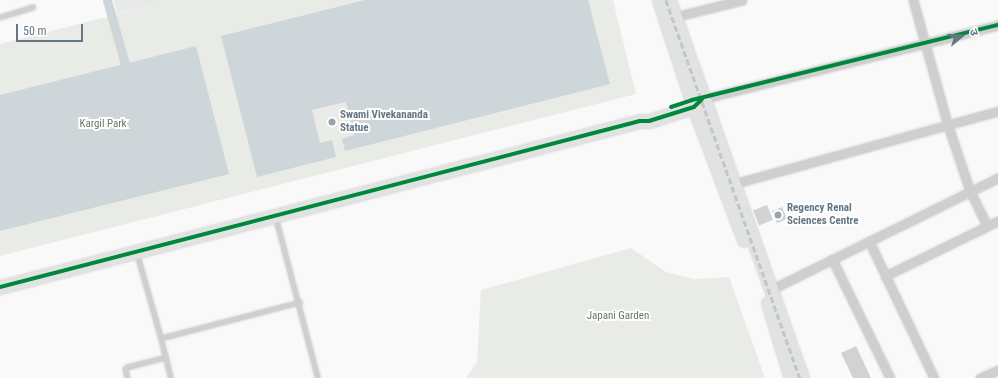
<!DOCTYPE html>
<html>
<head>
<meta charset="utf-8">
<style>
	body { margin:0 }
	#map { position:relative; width:998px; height:378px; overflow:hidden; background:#f9f9f9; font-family:"Roboto Condensed","Noto Sans Devanagari",sans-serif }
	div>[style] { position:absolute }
	.built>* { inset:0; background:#e8e9e9 }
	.green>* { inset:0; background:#e8ebe6 }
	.water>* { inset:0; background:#ced6d9 }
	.canal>* { height:9px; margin:-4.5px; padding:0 4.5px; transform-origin:4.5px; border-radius:4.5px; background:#ced6d9 }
	.building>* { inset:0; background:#d0d2d3; transform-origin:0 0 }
	.roads { filter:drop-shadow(0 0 1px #d5d6d7) drop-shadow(0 0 1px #d5d6d7) }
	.lane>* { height:4.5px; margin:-2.25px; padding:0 2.25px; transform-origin:2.25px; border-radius:2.25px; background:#cecfd0 }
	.street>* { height:9px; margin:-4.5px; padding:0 4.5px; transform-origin:4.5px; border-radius:4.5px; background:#cecfd0 }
	.secondary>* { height:13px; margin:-6.5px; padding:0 6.5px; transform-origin:6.5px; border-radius:6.5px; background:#e1e2e2 }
	.rail>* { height:2.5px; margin-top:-1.25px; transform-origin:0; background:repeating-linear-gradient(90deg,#c3c5c6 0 6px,transparent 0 9px) }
	.cycleway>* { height:4px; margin:-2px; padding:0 2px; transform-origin:2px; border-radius:2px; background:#00873e }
	.dots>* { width:11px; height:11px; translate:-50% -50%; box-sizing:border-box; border:2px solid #fff; border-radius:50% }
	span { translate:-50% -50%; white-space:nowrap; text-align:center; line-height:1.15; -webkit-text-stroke:4px #fff; paint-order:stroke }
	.poi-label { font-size:11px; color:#657683; font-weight:700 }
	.left { translate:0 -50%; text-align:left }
	.park-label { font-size:11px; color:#687a64 }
	.north { position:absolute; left:942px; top:16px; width:40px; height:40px; -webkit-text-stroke:3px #fff; paint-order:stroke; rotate:72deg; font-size:11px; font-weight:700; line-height:16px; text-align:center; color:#657683 }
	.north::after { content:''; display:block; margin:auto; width:14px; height:18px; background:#657683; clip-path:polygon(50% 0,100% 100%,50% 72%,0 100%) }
	.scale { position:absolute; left:16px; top:24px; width:67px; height:18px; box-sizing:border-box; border:2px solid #657683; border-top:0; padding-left:5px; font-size:12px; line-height:14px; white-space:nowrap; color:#657683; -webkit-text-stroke:3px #fff; paint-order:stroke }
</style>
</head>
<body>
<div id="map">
	<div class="built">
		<i style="clip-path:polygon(114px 0,174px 0,117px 14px)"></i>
	</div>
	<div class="green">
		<i style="clip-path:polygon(174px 0,613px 0,636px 94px,0 256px,0 44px)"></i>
		<i style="clip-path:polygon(631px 248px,666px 272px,693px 279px,729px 277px,765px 378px,466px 378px,477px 362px,481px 290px)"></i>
	</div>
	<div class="water">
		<i style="clip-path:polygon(365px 0,588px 0,610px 84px,345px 151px,342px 139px,354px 135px,346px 102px,312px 110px,320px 143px,332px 140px,336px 157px,257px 177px,221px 36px)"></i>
		<i style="clip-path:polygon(196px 46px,229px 174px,0 231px,0 95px)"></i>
	</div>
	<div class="canal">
		<i style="left:107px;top:0;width:66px;rotate:74.3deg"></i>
	</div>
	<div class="building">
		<i style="left:767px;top:205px;width:16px;height:15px;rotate:68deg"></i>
		<i style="left:782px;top:207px;width:13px;height:11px;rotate:67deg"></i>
		<i style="clip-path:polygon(856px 346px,871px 378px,853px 378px,841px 353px)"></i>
	</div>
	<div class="roads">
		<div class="lane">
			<i style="left:0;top:17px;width:34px;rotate:-17deg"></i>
			<i style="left:276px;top:218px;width:165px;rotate:75.3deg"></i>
			<i style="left:137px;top:253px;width:88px;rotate:74.2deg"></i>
			<i style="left:161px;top:338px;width:143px;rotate:-14.6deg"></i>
			<i style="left:161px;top:338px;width:41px;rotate:76deg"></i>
			<i style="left:127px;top:378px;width:9px;rotate:-103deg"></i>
			<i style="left:125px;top:369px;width:3px;rotate:-45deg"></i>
			<i style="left:127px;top:367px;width:40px;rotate:-14.4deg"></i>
		</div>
		<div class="street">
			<i style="left:913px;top:0;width:128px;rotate:74.5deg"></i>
			<i style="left:947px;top:123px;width:72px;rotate:71.3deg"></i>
			<i style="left:970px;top:191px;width:39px;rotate:64deg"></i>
			<i style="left:674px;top:17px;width:70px;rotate:-14deg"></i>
			<i style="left:702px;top:99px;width:305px;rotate:-14deg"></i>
			<i style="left:733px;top:184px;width:275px;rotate:-15.4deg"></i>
			<i style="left:869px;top:241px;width:152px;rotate:64.6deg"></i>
			<i style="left:832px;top:259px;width:132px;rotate:64deg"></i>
			<i style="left:885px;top:276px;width:126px;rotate:-26deg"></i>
			<i style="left:772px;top:289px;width:252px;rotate:-26.2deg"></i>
			<i style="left:980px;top:378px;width:20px;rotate:-24deg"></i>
		</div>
		<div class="secondary">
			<i style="left:659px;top:0;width:113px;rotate:71.9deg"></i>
			<i style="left:694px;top:107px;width:142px;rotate:69.4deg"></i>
			<i style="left:669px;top:0;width:401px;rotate:70.6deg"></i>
			<i style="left:0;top:287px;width:661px;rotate:-14.54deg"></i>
			<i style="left:640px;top:121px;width:9px"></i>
			<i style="left:649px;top:121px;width:47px;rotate:-17.3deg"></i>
			<i style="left:694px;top:107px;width:11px;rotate:-45deg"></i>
			<i style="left:768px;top:303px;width:78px;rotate:73deg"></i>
		</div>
	</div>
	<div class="rail">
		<i style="left:666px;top:0;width:401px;rotate:70.5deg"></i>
	</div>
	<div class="cycleway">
		<i style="left:671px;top:107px;width:22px;rotate:-18deg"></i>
		<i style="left:692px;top:100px;width:315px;rotate:-13.8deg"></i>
		<i style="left:0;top:287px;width:661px;rotate:-14.54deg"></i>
		<i style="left:640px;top:121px;width:9px"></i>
		<i style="left:649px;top:121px;width:47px;rotate:-17.3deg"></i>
		<i style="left:694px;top:107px;width:11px;rotate:-45deg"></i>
	</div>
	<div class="dots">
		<i style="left:332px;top:122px;background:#99a4ac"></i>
		<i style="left:778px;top:215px;background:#99a4ac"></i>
	</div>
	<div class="poi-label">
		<span class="left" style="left:340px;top:122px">Swami Vivekananda<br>Statue</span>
		<span class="left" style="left:787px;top:215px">Regency Renal<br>Sciences Centre</span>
	</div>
	<div class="park-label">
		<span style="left:103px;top:124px">Kargil Park</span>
		<span style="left:618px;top:316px">Japani Garden</span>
	</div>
	<div class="north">उ</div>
	<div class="scale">50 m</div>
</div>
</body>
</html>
